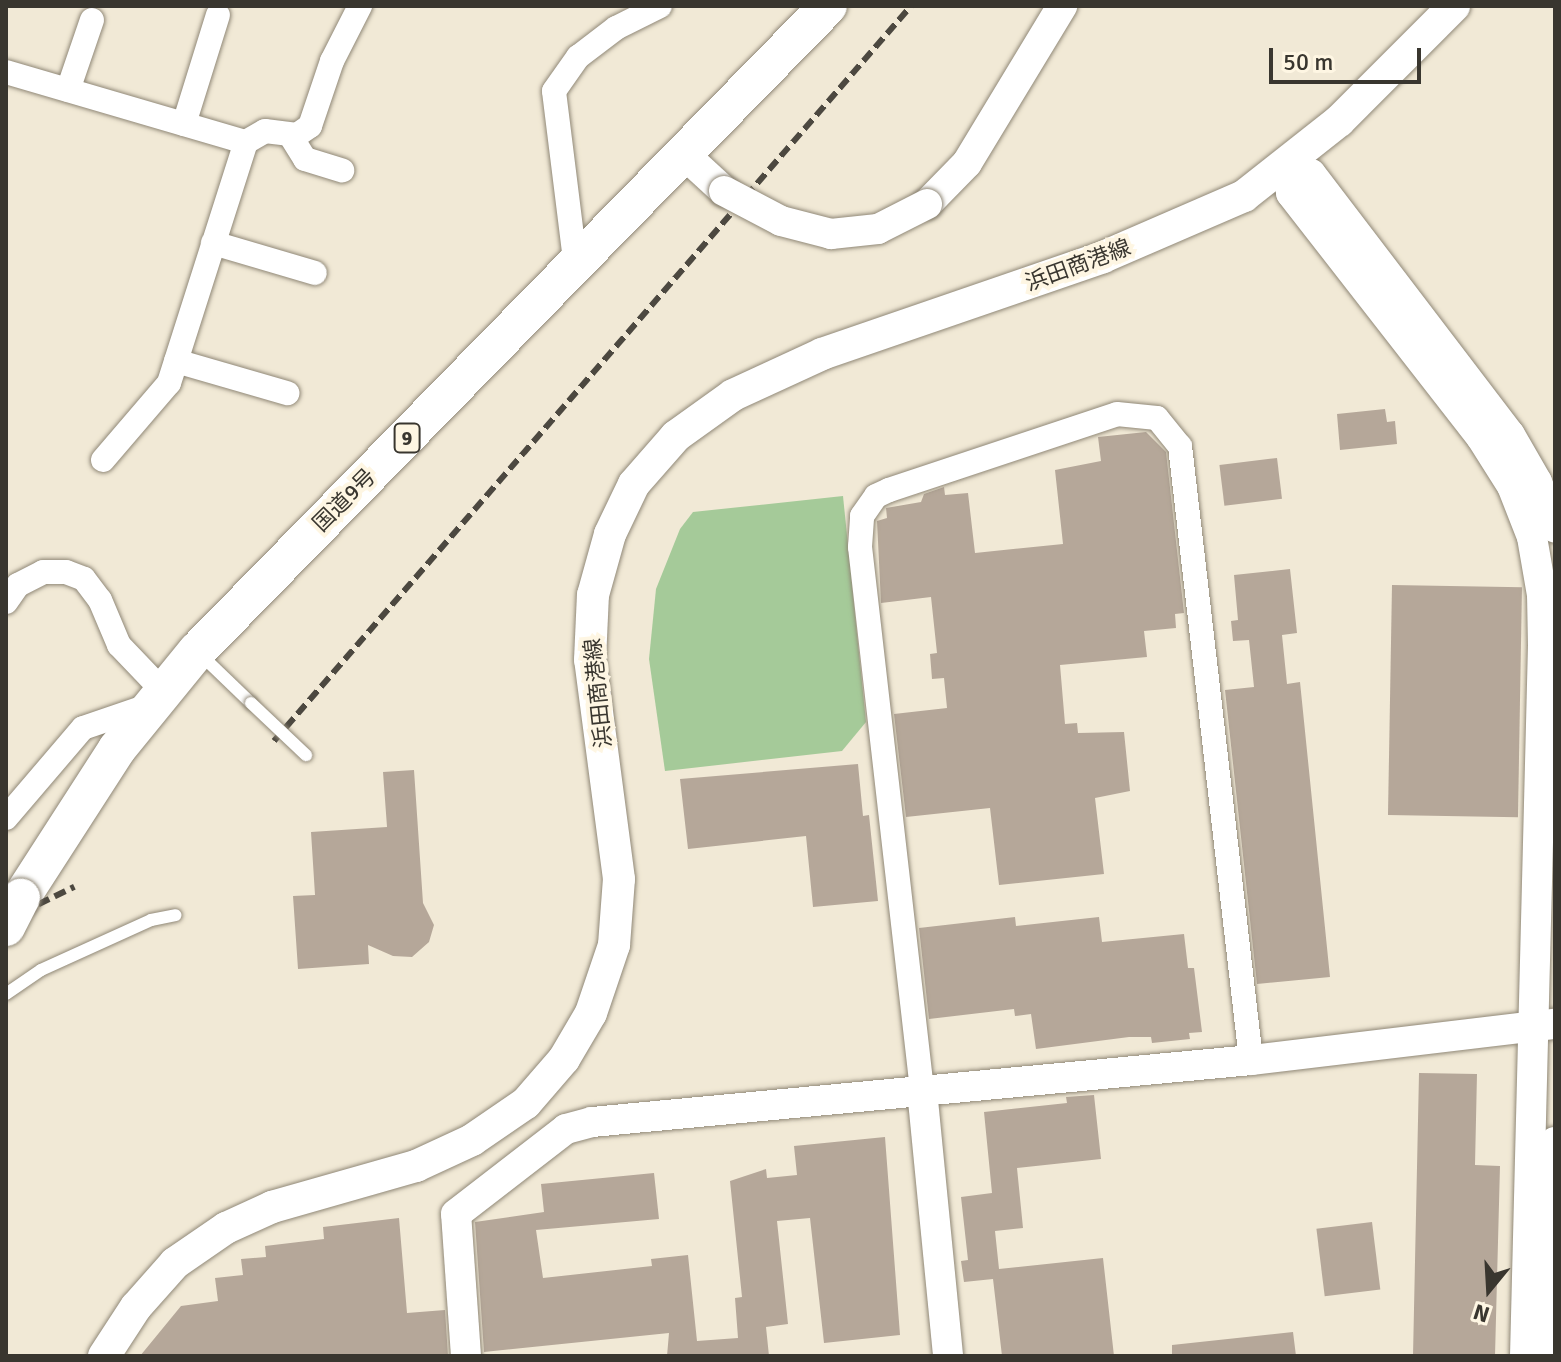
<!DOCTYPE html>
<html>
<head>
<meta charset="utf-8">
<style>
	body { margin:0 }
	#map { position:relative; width:1561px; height:1362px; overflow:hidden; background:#f1e9d6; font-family:Signika,"Noto Sans JP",sans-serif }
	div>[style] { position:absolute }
	.green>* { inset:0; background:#a5ca99 }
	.building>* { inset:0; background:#b5a799; transform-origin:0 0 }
	.roads { filter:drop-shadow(0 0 2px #908877) drop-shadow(0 0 2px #908877) }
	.service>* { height:12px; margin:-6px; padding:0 6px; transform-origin:6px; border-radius:6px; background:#fff }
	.minor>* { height:24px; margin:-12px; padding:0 12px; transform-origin:12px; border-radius:12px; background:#fff }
	.tertiary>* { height:30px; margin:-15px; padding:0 15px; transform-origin:15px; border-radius:15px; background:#fff }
	.secondary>* { height:32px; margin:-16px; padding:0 16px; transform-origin:16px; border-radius:16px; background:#fff }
	.trunk>* { height:38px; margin:-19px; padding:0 19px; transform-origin:19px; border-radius:19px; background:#fff }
	.rail>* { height:6px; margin-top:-3px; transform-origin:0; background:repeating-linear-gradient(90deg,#4c4840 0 12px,transparent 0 18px) }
	.bridges { filter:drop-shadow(0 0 2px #908877) drop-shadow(0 0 2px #908877) }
	.service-bridge>* { height:12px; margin:-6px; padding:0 6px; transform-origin:6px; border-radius:6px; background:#fff }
	.tertiary-bridge>* { height:30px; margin:-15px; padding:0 15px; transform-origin:15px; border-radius:15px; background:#fff }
	.trunk-bridge>* { height:38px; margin:-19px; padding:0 19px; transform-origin:19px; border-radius:19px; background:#fff }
	span { translate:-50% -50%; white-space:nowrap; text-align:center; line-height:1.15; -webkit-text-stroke:8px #fef6e3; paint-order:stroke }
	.shield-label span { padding:2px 6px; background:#fef6e3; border:2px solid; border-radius:6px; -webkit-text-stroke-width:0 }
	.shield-label { font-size:20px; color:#39362f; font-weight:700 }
	.street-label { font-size:22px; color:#39362f }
	.frame { position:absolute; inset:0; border:8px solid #39362f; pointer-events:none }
	.north { position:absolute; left:1449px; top:1250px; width:80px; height:80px; -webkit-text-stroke:6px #fef6e3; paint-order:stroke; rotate:198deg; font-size:22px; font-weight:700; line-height:32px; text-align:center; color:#39362f }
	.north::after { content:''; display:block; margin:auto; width:28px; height:36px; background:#39362f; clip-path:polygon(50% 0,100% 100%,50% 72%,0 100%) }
	.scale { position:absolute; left:1269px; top:48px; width:152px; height:36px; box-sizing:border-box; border:4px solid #39362f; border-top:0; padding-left:10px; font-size:24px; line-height:28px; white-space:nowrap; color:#39362f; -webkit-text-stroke:6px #fef6e3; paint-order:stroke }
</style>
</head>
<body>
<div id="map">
	<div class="green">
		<i style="clip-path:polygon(843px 496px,866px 722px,842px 751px,665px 771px,649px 659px,656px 589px,680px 529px,693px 512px)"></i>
	</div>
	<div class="building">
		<i style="clip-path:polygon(1385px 409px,1387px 422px,1395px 421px,1397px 444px,1340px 450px,1337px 414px)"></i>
		<i style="clip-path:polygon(1146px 432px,1166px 452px,1184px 613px,1175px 614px,1176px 628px,1144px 631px,1147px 657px,1060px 665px,1065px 724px,1077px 723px,1078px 733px,1124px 732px,1130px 791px,1095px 798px,1104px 874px,999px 885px,990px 808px,906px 817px,894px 714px,947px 708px,944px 678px,932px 679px,930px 654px,937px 653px,931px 597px,881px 603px,877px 521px,887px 518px,886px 508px,921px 502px,924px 494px,944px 487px,945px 495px,968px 493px,975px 553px,1063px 544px,1055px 470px,1101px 461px,1098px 437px)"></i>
		<i style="left:1277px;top:458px;width:41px;height:58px;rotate:83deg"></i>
		<i style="clip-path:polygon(1290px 569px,1297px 633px,1282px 635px,1287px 684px,1300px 682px,1330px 977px,1257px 984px,1225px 690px,1254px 687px,1249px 640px,1233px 641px,1231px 621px,1238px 620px,1234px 575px)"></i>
		<i style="left:1392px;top:585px;width:130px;height:230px;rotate:1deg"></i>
		<i style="clip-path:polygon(858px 764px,863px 816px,869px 815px,878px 901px,813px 907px,806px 836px,688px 849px,680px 779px)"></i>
		<i style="clip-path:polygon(414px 770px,423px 903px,434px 925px,429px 942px,412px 957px,393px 956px,368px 945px,369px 964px,298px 969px,293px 896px,315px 895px,311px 832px,387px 827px,383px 772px)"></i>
		<i style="clip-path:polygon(1015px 917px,1016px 926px,1099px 917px,1102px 942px,1184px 934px,1188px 968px,1194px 968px,1202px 1032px,1189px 1033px,1190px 1039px,1152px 1043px,1151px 1037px,1129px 1037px,1036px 1049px,1031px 1014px,1015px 1016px,1014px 1009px,929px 1019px,919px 928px)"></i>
		<i style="clip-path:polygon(1419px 1073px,1477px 1074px,1475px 1165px,1500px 1166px,1495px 1356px,1413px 1356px)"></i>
		<i style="clip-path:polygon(1094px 1095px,1101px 1159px,1017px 1168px,1023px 1228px,995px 1231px,999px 1269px,1103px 1258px,1114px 1356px,1002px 1356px,993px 1279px,964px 1282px,961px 1261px,968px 1260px,961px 1197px,992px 1193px,984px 1112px,1067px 1103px,1066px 1097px)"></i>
		<i style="clip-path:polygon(885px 1137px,900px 1335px,824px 1343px,810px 1218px,777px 1221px,788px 1324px,766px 1327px,769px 1356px,667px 1356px,669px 1333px,484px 1352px,475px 1222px,544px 1212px,541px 1184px,654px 1173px,659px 1219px,536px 1230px,543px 1278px,652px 1266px,651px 1259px,688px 1255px,697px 1341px,738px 1338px,735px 1298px,742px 1297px,730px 1181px,766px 1169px,767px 1178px,797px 1175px,794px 1146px)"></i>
		<i style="clip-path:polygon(399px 1218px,407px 1313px,445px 1310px,448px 1356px,140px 1356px,181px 1306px,218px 1301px,215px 1278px,243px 1275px,241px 1259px,266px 1257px,265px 1246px,324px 1239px,323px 1227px)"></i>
		<i style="left:1372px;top:1222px;width:68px;height:56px;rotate:83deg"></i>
		<i style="clip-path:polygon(1293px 1332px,1296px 1356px,1172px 1356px,1172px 1345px)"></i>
	</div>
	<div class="roads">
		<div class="service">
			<i style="left:199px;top:653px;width:72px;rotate:43.9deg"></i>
			<i style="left:6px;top:994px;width:42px;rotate:-34.4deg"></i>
			<i style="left:41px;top:970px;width:121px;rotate:-24.4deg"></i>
			<i style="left:151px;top:920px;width:25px;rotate:-11deg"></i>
		</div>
		<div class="minor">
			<i style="left:6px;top:72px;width:250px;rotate:16.3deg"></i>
			<i style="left:68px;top:90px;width:74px;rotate:-71.1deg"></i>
			<i style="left:184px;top:124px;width:114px;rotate:-72.7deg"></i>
			<i style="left:290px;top:135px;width:28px;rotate:58deg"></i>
			<i style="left:305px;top:159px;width:39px;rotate:17deg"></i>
			<i style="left:213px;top:243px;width:106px;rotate:16.4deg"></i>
			<i style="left:576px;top:268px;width:178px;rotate:-97.1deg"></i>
			<i style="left:554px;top:91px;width:42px;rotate:-54.8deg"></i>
			<i style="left:578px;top:57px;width:48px;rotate:-37.3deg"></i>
			<i style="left:616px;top:28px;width:49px;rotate:-26.6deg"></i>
			<i style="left:176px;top:361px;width:116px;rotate:16.1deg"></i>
			<i style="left:103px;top:460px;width:101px;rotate:-49.4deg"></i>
			<i style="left:169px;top:383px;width:253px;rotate:-72.3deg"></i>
			<i style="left:246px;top:142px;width:22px;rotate:-30deg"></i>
			<i style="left:265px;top:131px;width:32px;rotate:7deg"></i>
			<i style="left:297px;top:135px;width:16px;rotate:-35deg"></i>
			<i style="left:310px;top:126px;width:69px;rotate:-71.3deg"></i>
			<i style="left:332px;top:61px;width:62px;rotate:-63deg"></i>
			<i style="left:6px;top:602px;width:21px;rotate:-55deg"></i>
			<i style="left:18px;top:585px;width:28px;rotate:-27deg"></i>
			<i style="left:43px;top:572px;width:23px"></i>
			<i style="left:66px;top:572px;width:19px;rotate:21deg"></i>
			<i style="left:84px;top:579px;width:26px;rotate:53deg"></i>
			<i style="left:100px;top:600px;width:49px;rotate:67.1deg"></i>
			<i style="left:119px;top:645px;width:64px;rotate:46.3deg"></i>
			<i style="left:6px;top:818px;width:118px;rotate:-49.5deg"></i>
			<i style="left:83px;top:728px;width:71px;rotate:-18.9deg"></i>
			<i style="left:922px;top:1090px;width:547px;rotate:-96.51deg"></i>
			<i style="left:860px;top:547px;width:31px;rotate:-86deg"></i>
			<i style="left:862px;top:516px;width:24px;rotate:-55deg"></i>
			<i style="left:876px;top:496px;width:14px;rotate:-25deg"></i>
			<i style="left:889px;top:490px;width:240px;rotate:-18.4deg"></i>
			<i style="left:1117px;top:414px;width:40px;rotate:5.7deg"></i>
			<i style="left:1157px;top:418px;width:36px;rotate:51deg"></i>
			<i style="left:1180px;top:446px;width:618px;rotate:83.4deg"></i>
		</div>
		<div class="tertiary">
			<i style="left:686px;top:156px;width:52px;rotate:42.6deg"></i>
			<i style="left:927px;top:204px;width:57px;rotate:-45.7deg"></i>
			<i style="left:967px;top:163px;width:184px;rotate:-58.8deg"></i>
			<i style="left:922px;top:1090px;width:267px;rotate:84.4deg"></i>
			<i style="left:466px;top:1356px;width:142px;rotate:-94deg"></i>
			<i style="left:456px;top:1214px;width:139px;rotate:-37.7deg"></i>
			<i style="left:566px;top:1129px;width:27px;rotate:-15deg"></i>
			<i style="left:592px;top:1122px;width:662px;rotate:-5.37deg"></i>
			<i style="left:1251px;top:1060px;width:306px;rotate:-6.8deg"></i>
			<i style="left:1525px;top:1356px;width:710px;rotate:-88.55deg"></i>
			<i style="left:1543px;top:646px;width:51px;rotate:-91.1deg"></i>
			<i style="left:1542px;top:595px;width:59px;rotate:-99.8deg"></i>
			<i style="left:1532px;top:537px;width:55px;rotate:-111.4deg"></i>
			<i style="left:1512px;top:486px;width:58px;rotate:-122.3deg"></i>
			<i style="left:1481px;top:437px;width:309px;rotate:-127.9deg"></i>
			<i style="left:1291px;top:193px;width:27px;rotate:-96deg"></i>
			<i style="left:1288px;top:166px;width:24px;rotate:19deg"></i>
			<i style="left:1311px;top:174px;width:328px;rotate:52.7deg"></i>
			<i style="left:1510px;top:435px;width:54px;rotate:60.1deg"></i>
			<i style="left:1537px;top:482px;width:49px;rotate:68.6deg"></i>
			<i style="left:1550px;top:1356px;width:214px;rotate:-88.7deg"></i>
		</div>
		<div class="secondary">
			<i style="left:104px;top:1356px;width:59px;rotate:-56.9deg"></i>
			<i style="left:136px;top:1307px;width:59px;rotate:-48.4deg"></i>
			<i style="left:175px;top:1263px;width:62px;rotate:-34.5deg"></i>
			<i style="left:226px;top:1228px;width:51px;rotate:-24.5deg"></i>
			<i style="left:272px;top:1207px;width:150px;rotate:-15.9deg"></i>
			<i style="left:416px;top:1166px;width:62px;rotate:-24.9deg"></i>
			<i style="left:472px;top:1140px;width:65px;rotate:-34.4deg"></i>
			<i style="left:526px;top:1103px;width:58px;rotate:-49.2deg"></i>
			<i style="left:564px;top:1059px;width:53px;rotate:-59.6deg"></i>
			<i style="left:591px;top:1013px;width:72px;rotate:-71.3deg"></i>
			<i style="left:614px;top:945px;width:66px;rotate:-85.7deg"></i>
			<i style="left:619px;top:879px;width:221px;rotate:-97.5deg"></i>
			<i style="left:590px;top:660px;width:65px;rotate:-87.4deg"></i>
			<i style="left:593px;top:595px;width:63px;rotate:-74.4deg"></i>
			<i style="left:610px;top:534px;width:55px;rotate:-64.4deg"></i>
			<i style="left:634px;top:484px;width:64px;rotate:-48.8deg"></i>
			<i style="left:676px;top:436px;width:70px;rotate:-35.7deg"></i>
			<i style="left:733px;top:395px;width:98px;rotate:-24.7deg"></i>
			<i style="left:822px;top:354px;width:297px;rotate:-19deg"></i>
			<i style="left:1103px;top:257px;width:154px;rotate:-23.4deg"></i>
			<i style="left:1244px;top:196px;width:121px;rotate:-38.3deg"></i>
			<i style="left:1339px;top:121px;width:163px;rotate:-45deg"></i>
		</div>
		<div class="trunk">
			<i style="left:21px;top:898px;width:177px;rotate:-57.2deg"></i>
			<i style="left:117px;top:749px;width:127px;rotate:-50.8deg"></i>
			<i style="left:197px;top:651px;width:902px;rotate:-45.63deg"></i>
		</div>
	</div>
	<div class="rail">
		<i style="left:274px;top:741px;width:973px;rotate:-49.09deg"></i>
		<i style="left:6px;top:920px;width:76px;rotate:-25.9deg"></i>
	</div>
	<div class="bridges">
		<div class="service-bridge">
			<i style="left:251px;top:703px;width:76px;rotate:43.4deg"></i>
		</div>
		<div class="tertiary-bridge">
			<i style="left:724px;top:191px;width:64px;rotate:27.8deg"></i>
			<i style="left:781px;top:221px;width:52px;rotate:14.6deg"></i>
			<i style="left:831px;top:234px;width:47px;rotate:-6.1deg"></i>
			<i style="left:878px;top:229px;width:55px;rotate:-27deg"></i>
		</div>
		<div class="trunk-bridge">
			<i style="left:6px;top:927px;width:33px;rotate:-63deg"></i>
		</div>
	</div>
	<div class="shield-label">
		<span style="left:407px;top:438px">9</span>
	</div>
	<div class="street-label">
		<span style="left:1078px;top:265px;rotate:-20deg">浜田商港線</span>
		<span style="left:344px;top:500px;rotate:-45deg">国道9号</span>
		<span style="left:598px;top:693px;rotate:-96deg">浜田商港線</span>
	</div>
	<div class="frame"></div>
	<div class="north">N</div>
	<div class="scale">50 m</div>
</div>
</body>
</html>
